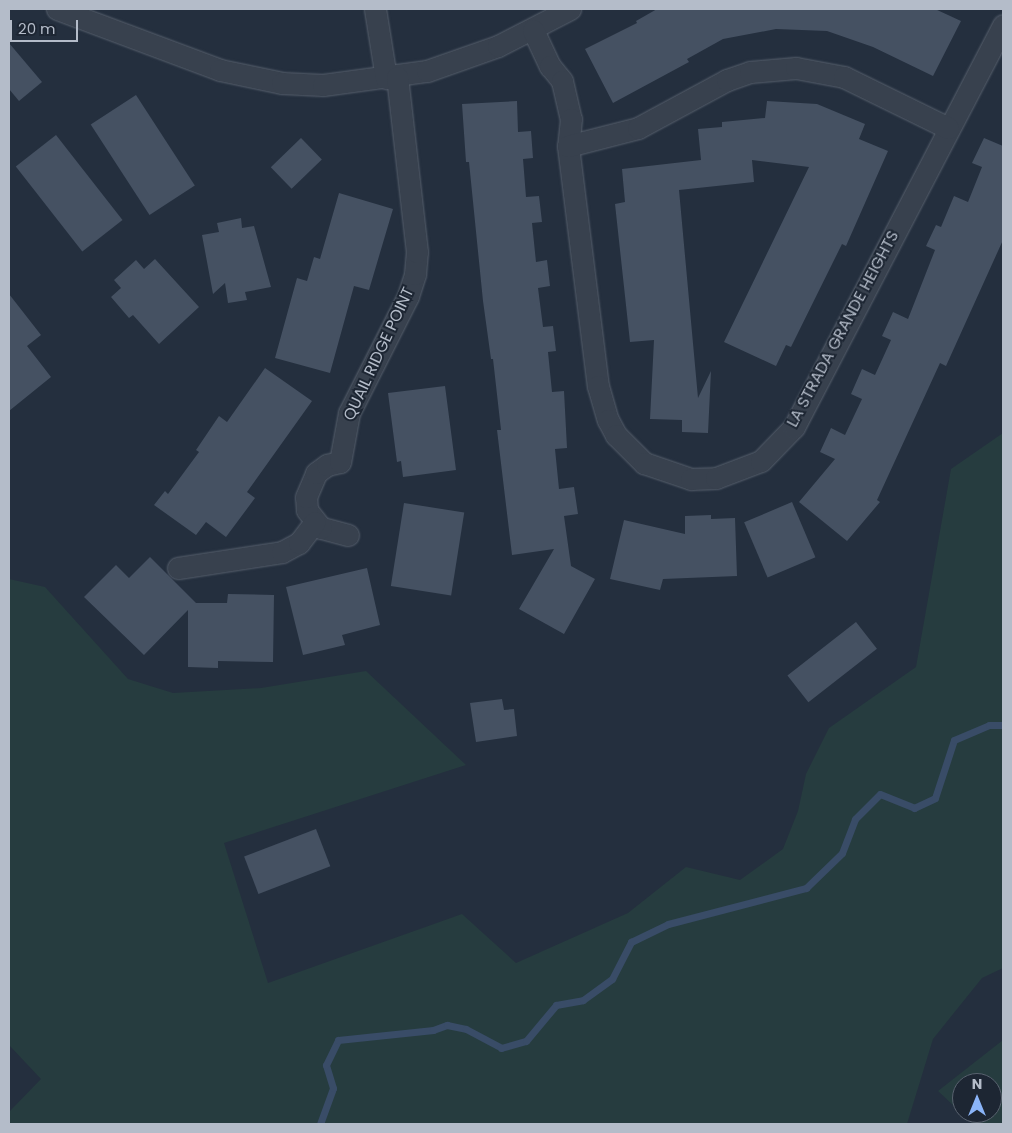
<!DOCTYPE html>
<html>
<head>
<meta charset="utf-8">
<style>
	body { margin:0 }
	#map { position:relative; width:1012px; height:1133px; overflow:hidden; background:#242f3e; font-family:Poppins,sans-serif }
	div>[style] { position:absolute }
	.green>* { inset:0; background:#263c3f }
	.stream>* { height:7px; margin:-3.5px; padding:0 3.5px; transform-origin:3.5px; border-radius:3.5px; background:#394c67 }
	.building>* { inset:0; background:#455162; transform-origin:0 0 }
	.roads { filter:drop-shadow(0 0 1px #565f6c) drop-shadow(0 0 1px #565f6c) }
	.street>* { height:21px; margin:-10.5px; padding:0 10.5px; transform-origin:10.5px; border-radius:10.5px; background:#38414e }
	span { translate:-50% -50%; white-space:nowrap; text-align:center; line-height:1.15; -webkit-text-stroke:4px #1d2633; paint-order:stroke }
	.street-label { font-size:16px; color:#b4bcc9 }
	.frame { position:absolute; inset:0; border:10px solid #b4bcc9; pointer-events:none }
	.north { position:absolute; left:952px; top:1073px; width:50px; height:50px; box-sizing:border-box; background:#1d2633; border:1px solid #59626f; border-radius:50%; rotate:0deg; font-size:14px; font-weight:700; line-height:20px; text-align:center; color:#b4bcc9 }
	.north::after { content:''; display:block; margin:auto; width:18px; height:22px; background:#8ab4f8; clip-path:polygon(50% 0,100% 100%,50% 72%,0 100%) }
	.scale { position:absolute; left:10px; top:20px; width:68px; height:22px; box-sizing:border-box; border:2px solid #b4bcc9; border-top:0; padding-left:6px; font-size:15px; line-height:18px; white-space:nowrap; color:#b4bcc9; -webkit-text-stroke:4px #1d2633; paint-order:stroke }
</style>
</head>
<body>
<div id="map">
	<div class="green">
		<i style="clip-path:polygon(1003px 433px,1003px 968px,982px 978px,933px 1039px,907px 1124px,9px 1124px,9px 1112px,41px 1079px,9px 1045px,9px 579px,45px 587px,128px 679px,173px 693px,261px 688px,366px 671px,466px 765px,224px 843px,268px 983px,462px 914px,516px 963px,628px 913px,686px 867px,740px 880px,783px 849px,798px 811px,806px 774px,829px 728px,916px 667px,951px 469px)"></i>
		<i style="clip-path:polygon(evenodd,1003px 1040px,1003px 1124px,973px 1124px,938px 1091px,1003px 1040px,962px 1083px,992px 1083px,992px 1113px,962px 1113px,962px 1083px)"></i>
	</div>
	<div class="stream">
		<i style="left:320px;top:1124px;width:38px;rotate:-70deg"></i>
		<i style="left:333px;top:1088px;width:24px;rotate:-107deg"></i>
		<i style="left:326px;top:1065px;width:28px;rotate:-64deg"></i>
		<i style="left:338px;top:1040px;width:96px;rotate:-6deg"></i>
		<i style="left:433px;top:1030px;width:15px;rotate:-20deg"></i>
		<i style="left:447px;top:1025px;width:19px;rotate:12deg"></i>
		<i style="left:466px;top:1029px;width:40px;rotate:28deg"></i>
		<i style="left:501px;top:1048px;width:26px;rotate:-16deg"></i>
		<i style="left:526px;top:1041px;width:47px;rotate:-50.2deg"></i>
		<i style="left:556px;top:1005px;width:27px;rotate:-10deg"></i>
		<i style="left:583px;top:1000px;width:36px;rotate:-36deg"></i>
		<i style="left:612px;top:979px;width:42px;rotate:-62.8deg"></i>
		<i style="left:631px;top:942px;width:41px;rotate:-25.9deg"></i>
		<i style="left:668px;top:924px;width:143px;rotate:-14.6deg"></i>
		<i style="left:806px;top:888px;width:50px;rotate:-44.2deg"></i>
		<i style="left:842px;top:853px;width:36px;rotate:-69deg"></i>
		<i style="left:855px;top:819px;width:35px;rotate:-45deg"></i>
		<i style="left:880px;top:794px;width:37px;rotate:22deg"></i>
		<i style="left:914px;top:808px;width:23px;rotate:-25deg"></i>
		<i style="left:935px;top:798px;width:61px;rotate:-71.9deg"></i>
		<i style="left:954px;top:740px;width:38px;rotate:-23deg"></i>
		<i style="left:989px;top:725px;width:14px"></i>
	</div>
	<div class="building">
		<i style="clip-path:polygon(657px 9px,935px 9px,961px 21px,933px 76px,873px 47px,827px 31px,776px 29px,723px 39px,687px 59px,689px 62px,613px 103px,585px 49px,637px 23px,636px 21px)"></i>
		<i style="clip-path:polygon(9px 43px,42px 82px,19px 101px,9px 89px)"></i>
		<i style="left:136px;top:95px;width:108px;height:54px;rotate:57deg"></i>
		<i style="clip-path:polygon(517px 101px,518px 132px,531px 131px,533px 158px,523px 159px,526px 197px,539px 196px,542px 222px,532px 223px,536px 262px,547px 260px,550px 286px,538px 288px,543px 327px,553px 326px,556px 351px,548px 352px,552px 392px,564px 391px,567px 448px,555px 449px,559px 489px,574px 487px,578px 514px,564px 516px,571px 566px,595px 579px,564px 634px,519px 609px,554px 549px,512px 555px,497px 430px,501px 430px,493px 359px,491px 359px,483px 301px,469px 162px,466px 162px,462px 104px)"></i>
		<i style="clip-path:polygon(767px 101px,817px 104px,865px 124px,859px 139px,888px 151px,846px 246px,842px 244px,791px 347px,786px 345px,776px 366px,724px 342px,809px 167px,752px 160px,754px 182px,679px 190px,698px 398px,711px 371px,708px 433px,682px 432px,682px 420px,650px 419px,654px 340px,630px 342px,615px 204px,625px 202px,622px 169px,701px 160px,698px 129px,722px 127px,722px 122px,765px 118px)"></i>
		<i style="left:56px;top:135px;width:108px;height:51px;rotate:52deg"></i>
		<i style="left:301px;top:138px;width:30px;height:42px;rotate:46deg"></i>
		<i style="clip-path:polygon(984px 138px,1003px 146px,1003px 240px,946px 366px,940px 363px,877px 500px,880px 502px,847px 541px,799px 502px,835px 459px,820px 452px,831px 428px,845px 435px,862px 399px,851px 394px,862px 369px,875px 375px,891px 340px,882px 336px,893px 312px,908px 319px,935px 250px,926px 246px,936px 225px,941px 227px,954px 196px,968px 202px,982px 167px,972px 163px)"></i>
		<i style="clip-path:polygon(339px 193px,393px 209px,369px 290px,354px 286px,330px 373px,275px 358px,297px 278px,307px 281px,314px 257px,320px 259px)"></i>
		<i style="clip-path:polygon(241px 218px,242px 228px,254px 226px,271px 287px,245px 292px,247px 300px,228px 303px,225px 283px,213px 294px,202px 235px,219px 232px,217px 223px)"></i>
		<i style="clip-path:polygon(155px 259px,199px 307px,159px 344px,133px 315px,129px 318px,111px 297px,121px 288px,114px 280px,136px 260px,144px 269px)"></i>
		<i style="clip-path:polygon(9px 294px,41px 335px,27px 346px,51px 377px,9px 411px)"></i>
		<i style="clip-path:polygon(265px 368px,312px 401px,247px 492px,255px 498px,226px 537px,206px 522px,196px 535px,154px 505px,165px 491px,168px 494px,199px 452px,196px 450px,219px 416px,227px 422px)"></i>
		<i style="clip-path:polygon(445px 386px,456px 470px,403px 477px,401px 461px,397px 462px,388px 393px)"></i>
		<i style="left:792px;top:502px;width:60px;height:52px;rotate:67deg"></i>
		<i style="left:404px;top:503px;width:61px;height:84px;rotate:9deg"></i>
		<i style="clip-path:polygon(711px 515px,711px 519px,735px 518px,737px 576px,663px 579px,660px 590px,610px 579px,624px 520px,685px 534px,685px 516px)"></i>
		<i style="clip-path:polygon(150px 557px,196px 603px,227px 603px,228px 594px,274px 595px,273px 662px,218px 661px,218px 668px,188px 667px,188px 610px,144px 655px,84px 597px,116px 565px,129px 578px)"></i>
		<i style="clip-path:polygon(367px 568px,380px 625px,342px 635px,345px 645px,303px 655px,286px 587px)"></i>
		<i style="left:856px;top:622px;width:34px;height:87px;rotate:52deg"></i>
		<i style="clip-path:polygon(502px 699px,504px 710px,514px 709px,517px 736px,476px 742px,470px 703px)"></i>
		<i style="left:316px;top:829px;width:40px;height:77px;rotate:69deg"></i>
	</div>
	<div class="roads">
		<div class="street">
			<i style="left:57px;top:9px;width:174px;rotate:20.5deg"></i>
			<i style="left:220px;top:70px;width:63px;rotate:11.8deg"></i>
			<i style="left:282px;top:83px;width:41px;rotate:2.8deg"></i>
			<i style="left:323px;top:85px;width:105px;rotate:-7.7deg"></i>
			<i style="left:427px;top:71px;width:75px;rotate:-19.4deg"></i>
			<i style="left:498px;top:46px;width:81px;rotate:-27.2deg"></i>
			<i style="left:375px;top:9px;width:70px;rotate:80.9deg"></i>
			<i style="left:533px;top:30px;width:40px;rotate:65deg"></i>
			<i style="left:550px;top:66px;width:19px;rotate:51deg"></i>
			<i style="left:562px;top:81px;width:39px;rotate:77deg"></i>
			<i style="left:571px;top:119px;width:27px;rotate:96deg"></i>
			<i style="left:568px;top:146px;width:242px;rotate:82.9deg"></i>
			<i style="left:598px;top:386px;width:35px;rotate:74deg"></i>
			<i style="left:608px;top:420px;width:17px;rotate:62deg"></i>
			<i style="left:616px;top:435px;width:40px;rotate:45deg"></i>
			<i style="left:644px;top:463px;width:50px;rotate:18.8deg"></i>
			<i style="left:691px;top:479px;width:25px;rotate:-2deg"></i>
			<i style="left:716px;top:478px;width:48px;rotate:-20.7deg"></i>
			<i style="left:761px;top:461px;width:47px;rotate:-45.9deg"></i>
			<i style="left:794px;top:427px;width:453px;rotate:-62.5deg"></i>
			<i style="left:568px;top:146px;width:72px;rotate:-14.4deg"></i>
			<i style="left:638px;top:128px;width:101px;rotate:-28.3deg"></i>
			<i style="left:727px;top:80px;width:24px;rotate:-19deg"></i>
			<i style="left:750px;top:72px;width:46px;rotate:-5deg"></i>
			<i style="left:796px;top:68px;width:49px;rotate:10.6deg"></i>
			<i style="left:844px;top:77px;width:116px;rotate:26.1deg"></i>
			<i style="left:348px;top:535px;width:28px;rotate:-165deg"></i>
			<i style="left:321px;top:528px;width:23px;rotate:-128deg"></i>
			<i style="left:307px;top:510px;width:13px;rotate:-94deg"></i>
			<i style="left:306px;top:497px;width:26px;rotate:-67deg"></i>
			<i style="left:316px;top:473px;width:14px;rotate:-36deg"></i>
			<i style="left:327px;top:465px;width:13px;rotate:-13deg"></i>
			<i style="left:340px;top:462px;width:50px;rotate:-79.6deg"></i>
			<i style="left:349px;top:413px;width:131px;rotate:-63.2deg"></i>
			<i style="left:408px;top:296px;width:23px;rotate:-72deg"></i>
			<i style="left:415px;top:274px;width:22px;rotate:-85deg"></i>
			<i style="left:417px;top:252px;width:176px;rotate:-96.5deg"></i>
			<i style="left:178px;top:568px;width:105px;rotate:-8.7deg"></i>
			<i style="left:282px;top:552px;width:19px;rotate:-28deg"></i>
			<i style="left:299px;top:543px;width:26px;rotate:-53deg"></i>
		</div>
	</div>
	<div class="street-label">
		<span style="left:843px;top:329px;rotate:-62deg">LA STRADA GRANDE HEIGHTS</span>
		<span style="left:379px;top:354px;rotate:-65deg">QUAIL RIDGE POINT</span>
	</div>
	<div class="frame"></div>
	<div class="north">N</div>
	<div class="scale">20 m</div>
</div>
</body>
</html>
